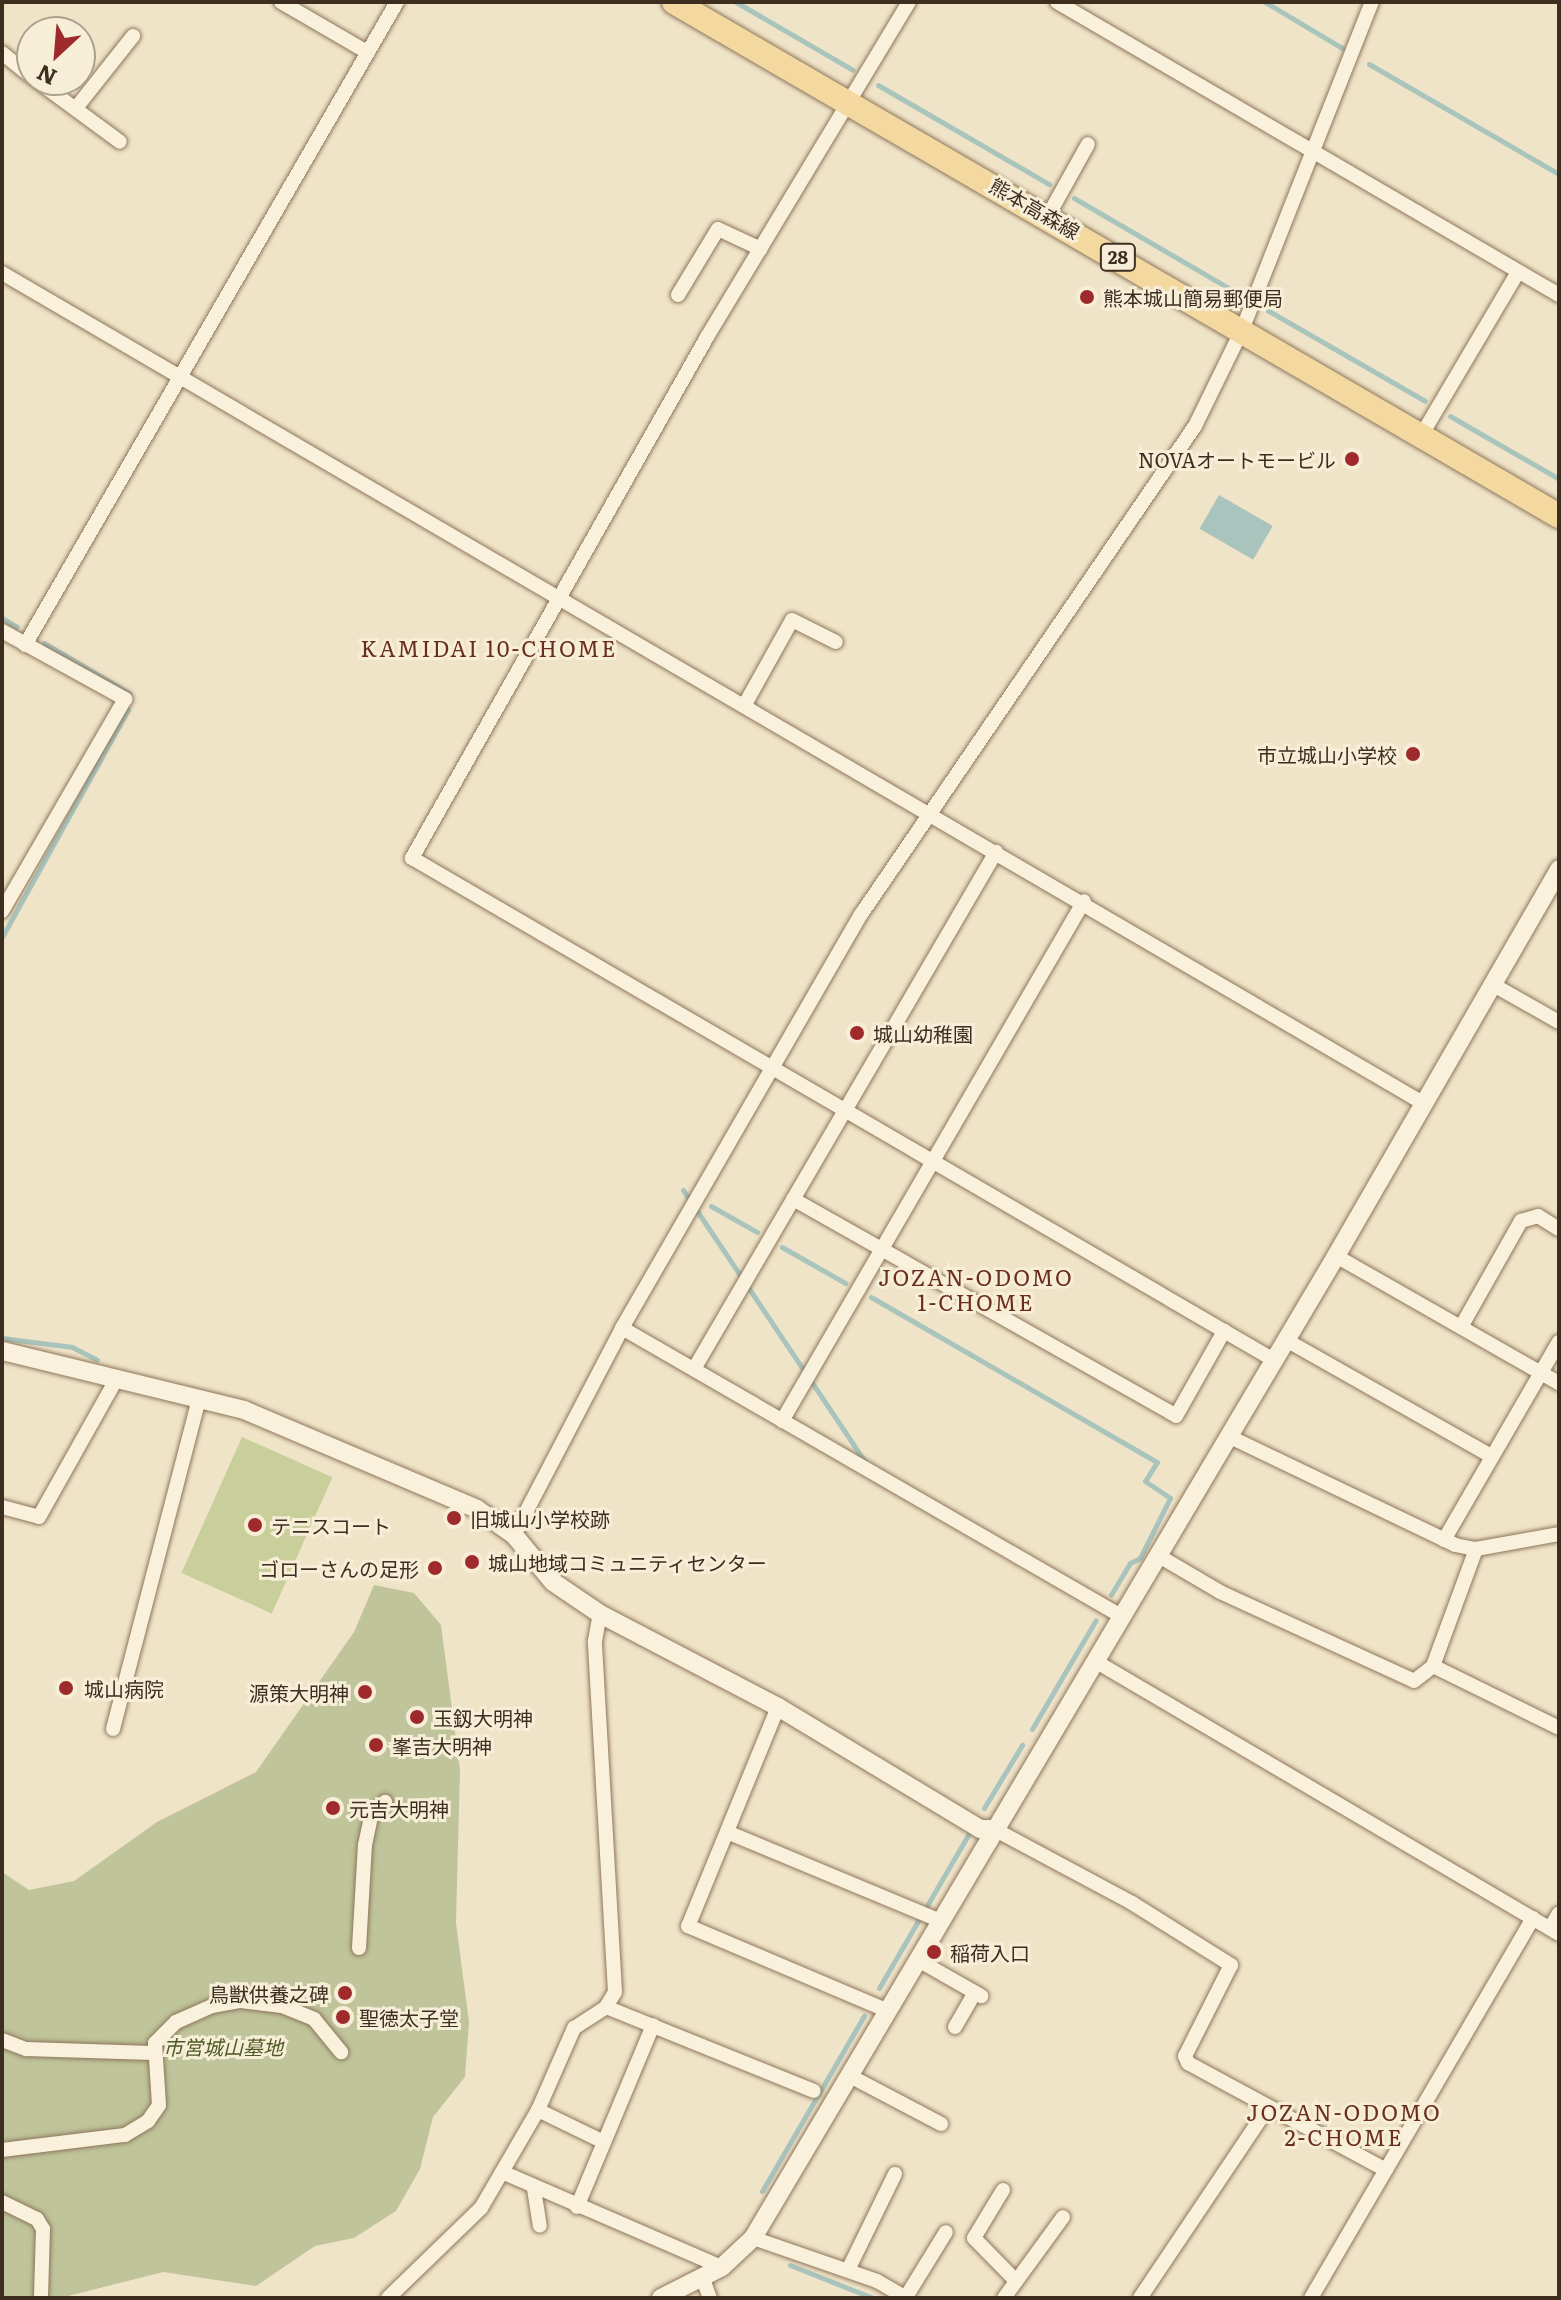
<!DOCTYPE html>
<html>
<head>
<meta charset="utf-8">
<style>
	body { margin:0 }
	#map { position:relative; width:1561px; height:2300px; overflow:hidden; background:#f0e4c8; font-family:Literata,"Noto Sans JP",serif }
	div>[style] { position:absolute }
	.green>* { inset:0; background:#c9cf9b; transform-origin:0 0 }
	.cemetery>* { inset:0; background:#bfc49a }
	.water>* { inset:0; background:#a9c4bc; transform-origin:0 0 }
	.stream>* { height:5px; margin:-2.5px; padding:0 2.5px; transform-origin:2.5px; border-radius:2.5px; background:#a9c4bc }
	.roads { filter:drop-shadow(0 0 2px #8d765c) drop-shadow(0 0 2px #8d765c) }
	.minor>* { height:14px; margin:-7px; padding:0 7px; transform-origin:7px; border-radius:7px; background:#faf1dc }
	.tertiary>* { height:18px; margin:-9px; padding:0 9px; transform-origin:9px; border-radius:9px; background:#faf1dc }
	.primary>* { height:24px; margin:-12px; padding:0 12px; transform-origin:12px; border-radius:12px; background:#f3d9a0 }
	.dots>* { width:22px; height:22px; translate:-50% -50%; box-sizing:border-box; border:4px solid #f7eed8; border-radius:50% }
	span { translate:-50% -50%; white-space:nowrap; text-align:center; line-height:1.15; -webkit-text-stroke:6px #f7eed8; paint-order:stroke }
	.shield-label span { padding:2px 6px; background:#f7eed8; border:2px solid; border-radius:6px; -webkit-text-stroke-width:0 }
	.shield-label { font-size:18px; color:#3d2e20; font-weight:700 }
	.street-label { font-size:20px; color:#3d2e20 }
	.poi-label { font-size:20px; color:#3d2e20 }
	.left { translate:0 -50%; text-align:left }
	.right { translate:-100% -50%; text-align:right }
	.park-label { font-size:20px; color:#4d5a26; font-style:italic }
	.neighbourhood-label { font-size:22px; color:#6b2e1e; letter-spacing:2px }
	.frame { position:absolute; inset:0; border:4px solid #3d2e20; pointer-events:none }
	.north { position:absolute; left:16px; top:16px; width:80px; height:80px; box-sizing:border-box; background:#f7eed8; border:2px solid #ada18e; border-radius:50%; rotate:206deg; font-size:22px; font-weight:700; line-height:32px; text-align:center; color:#3d2e20 }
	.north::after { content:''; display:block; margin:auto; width:28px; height:36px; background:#9e2a2b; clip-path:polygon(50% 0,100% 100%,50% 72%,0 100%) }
</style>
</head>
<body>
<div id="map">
	<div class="green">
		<i style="left:242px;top:1437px;width:99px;height:149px;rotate:24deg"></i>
	</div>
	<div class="cemetery">
		<i style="clip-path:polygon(374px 1585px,414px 1593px,441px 1625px,460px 1770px,456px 1923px,469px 2022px,465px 2077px,433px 2117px,420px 2169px,396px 2211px,354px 2238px,315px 2246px,256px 2286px,163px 2272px,60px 2298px,2px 2298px,2px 1872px,29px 1890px,74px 1881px,157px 1822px,256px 1772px,354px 1632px)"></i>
	</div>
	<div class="water">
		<i style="left:1219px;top:495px;width:62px;height:39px;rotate:30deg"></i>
	</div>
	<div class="stream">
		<i style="left:736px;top:2px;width:135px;rotate:30.2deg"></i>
		<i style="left:1265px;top:2px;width:90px;rotate:30.9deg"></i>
		<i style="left:1369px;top:64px;width:220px;rotate:30.1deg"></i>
		<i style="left:878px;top:85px;width:198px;rotate:30.1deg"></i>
		<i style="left:1074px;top:198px;width:191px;rotate:30.2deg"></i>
		<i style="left:1267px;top:310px;width:182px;rotate:29.9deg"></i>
		<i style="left:1450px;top:416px;width:126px;rotate:30deg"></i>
		<i style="left:2px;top:618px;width:17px;rotate:31deg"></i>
		<i style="left:44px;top:643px;width:99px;rotate:30.5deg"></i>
		<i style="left:2px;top:937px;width:260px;rotate:-61deg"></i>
		<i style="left:683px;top:1190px;width:327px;rotate:56.2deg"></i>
		<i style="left:711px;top:1206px;width:53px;rotate:29.5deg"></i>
		<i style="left:782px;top:1247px;width:73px;rotate:29.7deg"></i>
		<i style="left:871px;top:1297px;width:330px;rotate:30deg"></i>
		<i style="left:1157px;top:1462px;width:22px;rotate:122deg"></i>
		<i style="left:1145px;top:1481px;width:30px;rotate:34deg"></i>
		<i style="left:1170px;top:1498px;width:67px;rotate:116.6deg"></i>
		<i style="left:1140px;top:1558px;width:11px;rotate:153deg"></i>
		<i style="left:1130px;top:1563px;width:37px;rotate:121deg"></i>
		<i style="left:2px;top:1338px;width:71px;rotate:7.3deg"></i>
		<i style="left:72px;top:1347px;width:28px;rotate:27deg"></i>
		<i style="left:1032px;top:1729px;width:126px;rotate:-59.6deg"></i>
		<i style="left:984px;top:1808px;width:74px;rotate:-58.9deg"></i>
		<i style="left:879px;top:1988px;width:177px;rotate:-59.8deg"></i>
		<i style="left:762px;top:2191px;width:203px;rotate:-59.8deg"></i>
		<i style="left:790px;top:2265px;width:89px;rotate:21.7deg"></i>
	</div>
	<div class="roads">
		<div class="minor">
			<i style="left:281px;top:2px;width:99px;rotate:30.2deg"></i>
			<i style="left:909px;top:2px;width:391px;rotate:121.1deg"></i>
			<i style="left:707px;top:337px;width:599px;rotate:119.52deg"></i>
			<i style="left:412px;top:858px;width:998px;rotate:30.22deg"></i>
			<i style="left:1057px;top:2px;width:581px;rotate:30.27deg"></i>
			<i style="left:2px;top:53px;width:38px;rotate:39deg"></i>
			<i style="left:36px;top:80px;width:104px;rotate:36.4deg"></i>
			<i style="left:76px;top:108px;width:92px;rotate:-51.6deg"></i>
			<i style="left:1048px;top:216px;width:82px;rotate:-60.9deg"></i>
			<i style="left:2px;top:273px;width:1646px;rotate:30.29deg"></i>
			<i style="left:678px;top:295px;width:77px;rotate:-58.8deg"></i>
			<i style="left:718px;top:229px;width:47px;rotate:24.9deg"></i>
			<i style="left:1421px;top:436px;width:191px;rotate:-59.4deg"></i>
			<i style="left:2px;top:631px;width:141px;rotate:28.9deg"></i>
			<i style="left:125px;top:699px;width:245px;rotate:120.1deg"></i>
			<i style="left:25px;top:645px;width:743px;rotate:-59.95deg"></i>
			<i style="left:744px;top:706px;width:98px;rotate:-60.8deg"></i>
			<i style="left:792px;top:620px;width:49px;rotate:26.6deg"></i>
			<i style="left:1492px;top:984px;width:77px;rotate:29.6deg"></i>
			<i style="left:793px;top:1199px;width:440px;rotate:29.5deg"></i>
			<i style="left:1176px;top:1416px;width:98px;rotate:-60.5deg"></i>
			<i style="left:1336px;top:1256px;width:257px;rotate:29.7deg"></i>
			<i style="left:1461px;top:1327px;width:122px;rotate:-60.5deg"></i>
			<i style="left:1521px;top:1221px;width:18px;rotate:-16deg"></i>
			<i style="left:1538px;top:1216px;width:25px;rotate:32deg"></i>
			<i style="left:622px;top:1328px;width:576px;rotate:29.99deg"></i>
			<i style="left:1286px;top:1340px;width:236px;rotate:29.5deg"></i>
			<i style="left:694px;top:1369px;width:599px;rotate:-59.71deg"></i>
			<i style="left:782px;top:1421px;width:601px;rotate:-59.85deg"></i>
			<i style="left:1228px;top:1436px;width:252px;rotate:25.6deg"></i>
			<i style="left:1455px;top:1545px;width:21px;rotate:11deg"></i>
			<i style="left:1476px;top:1549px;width:84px;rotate:-10.2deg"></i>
			<i style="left:2px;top:1507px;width:38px;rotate:15deg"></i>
			<i style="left:39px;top:1517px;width:159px;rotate:-60.7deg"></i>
			<i style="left:514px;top:1535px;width:233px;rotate:-62.4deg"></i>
			<i style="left:622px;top:1328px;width:479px;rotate:-60deg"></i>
			<i style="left:862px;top:913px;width:590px;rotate:-55.64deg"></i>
			<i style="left:1195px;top:426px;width:107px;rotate:-63.9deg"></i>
			<i style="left:1242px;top:330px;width:353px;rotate:-68.4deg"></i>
			<i style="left:1444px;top:1540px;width:229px;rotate:-59.9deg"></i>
			<i style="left:1159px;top:1556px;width:71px;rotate:30.5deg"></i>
			<i style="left:1220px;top:1592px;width:213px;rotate:24.6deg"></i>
			<i style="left:1414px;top:1681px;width:24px;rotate:-38deg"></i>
			<i style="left:1433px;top:1666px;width:125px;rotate:-69.8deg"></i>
			<i style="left:1095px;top:1661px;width:538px;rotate:30.47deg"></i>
			<i style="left:1433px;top:1666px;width:140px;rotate:26.2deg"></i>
			<i style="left:778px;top:1707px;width:237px;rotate:112.3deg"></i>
			<i style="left:688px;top:1926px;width:217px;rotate:23deg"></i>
			<i style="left:113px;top:1729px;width:340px;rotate:-75.4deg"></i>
			<i style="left:994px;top:1829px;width:157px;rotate:28.2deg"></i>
			<i style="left:1132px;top:1903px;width:117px;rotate:32.1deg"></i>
			<i style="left:1231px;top:1965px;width:102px;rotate:116.8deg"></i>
			<i style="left:1185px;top:2056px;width:8px;rotate:67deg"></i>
			<i style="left:1188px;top:2063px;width:225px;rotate:28.4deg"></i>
			<i style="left:727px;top:1832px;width:232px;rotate:22.6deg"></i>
			<i style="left:1550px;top:1928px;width:17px;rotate:-59deg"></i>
			<i style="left:359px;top:1948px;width:103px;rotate:-86.7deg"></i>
			<i style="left:365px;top:1845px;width:30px;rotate:-78deg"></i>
			<i style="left:371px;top:1816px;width:20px;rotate:-45deg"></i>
			<i style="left:918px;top:1960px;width:73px;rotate:29.7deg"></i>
			<i style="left:606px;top:2007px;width:224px;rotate:22deg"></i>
			<i style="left:955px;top:2027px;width:39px;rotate:-60deg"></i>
			<i style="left:2px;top:2040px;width:26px;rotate:21deg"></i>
			<i style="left:26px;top:2049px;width:126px;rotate:1.8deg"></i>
			<i style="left:850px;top:2076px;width:103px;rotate:27.8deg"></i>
			<i style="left:538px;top:2110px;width:73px;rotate:25.9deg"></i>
			<i style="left:2px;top:2150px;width:124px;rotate:-7deg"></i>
			<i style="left:125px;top:2135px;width:27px;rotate:-31deg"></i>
			<i style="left:148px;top:2121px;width:19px;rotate:-55deg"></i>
			<i style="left:159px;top:2105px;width:62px;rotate:-93.7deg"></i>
			<i style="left:155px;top:2043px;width:30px;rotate:-45deg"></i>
			<i style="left:176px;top:2022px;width:39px;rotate:-24deg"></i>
			<i style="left:212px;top:2006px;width:29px;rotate:-10deg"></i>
			<i style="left:241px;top:2001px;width:41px;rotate:7deg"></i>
			<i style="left:282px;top:2006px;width:35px;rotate:22deg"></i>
			<i style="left:314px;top:2019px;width:43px;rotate:50.7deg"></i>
			<i style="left:502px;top:2172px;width:240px;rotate:23.4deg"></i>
			<i style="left:534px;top:2189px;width:37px;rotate:81deg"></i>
			<i style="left:1003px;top:2190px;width:56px;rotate:121.1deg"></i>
			<i style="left:974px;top:2238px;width:60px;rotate:45.7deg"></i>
			<i style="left:2px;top:2202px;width:39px;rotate:26deg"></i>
			<i style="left:37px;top:2219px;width:12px;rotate:59deg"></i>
			<i style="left:43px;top:2229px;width:69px;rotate:91.7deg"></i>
			<i style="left:577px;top:2207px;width:197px;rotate:-67.3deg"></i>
			<i style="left:753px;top:2238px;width:131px;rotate:19.1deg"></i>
			<i style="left:877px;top:2281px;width:34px;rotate:30deg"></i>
			<i style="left:848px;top:2270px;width:107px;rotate:-63.9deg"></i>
			<i style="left:703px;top:2279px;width:20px;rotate:70deg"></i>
			<i style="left:906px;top:2297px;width:76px;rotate:-58.4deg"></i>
			<i style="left:388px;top:2298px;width:129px;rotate:-44.1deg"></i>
			<i style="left:481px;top:2208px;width:113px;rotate:-59.8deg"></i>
			<i style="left:538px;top:2110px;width:90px;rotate:-66.3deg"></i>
			<i style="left:574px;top:2028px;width:38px;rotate:-33deg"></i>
			<i style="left:606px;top:2007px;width:17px;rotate:-59deg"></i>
			<i style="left:615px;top:1992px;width:352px;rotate:-93.3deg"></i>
			<i style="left:595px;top:1641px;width:27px;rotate:-80deg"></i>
			<i style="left:1004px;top:2298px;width:100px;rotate:-53.9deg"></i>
			<i style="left:1140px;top:2298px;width:228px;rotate:-56.1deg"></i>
			<i style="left:1311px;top:2298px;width:440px;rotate:-59.7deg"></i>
		</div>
		<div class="tertiary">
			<i style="left:2px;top:1351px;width:249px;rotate:13.7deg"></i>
			<i style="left:244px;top:1410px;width:253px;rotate:23deg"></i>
			<i style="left:477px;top:1509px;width:45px;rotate:35.1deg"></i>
			<i style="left:514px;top:1535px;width:61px;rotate:50.3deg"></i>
			<i style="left:553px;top:1582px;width:57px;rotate:34.2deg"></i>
			<i style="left:600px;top:1614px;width:201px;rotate:27.6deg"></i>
			<i style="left:778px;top:1707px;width:236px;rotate:31.1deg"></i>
			<i style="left:980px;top:1829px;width:14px"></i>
			<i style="left:661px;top:2298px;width:68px;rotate:-26.9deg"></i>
			<i style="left:722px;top:2267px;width:42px;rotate:-43.1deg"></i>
			<i style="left:753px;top:2238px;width:1142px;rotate:-59.3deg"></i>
			<i style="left:1336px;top:1256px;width:447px;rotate:-60deg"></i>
		</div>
		<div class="primary">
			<i style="left:674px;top:2px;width:1023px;rotate:30.15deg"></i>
		</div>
	</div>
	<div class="dots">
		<i style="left:1087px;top:297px;background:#9e2a2b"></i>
		<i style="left:1352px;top:459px;background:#9e2a2b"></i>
		<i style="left:1413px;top:754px;background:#9e2a2b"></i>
		<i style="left:857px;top:1033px;background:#9e2a2b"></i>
		<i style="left:454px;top:1518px;background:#9e2a2b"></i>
		<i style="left:255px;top:1525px;background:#9e2a2b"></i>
		<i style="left:472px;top:1562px;background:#9e2a2b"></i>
		<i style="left:435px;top:1568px;background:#9e2a2b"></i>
		<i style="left:66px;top:1688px;background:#9e2a2b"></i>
		<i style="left:365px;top:1692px;background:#9e2a2b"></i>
		<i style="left:417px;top:1717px;background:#9e2a2b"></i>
		<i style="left:376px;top:1745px;background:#9e2a2b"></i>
		<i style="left:333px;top:1808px;background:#9e2a2b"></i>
		<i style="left:934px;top:1952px;background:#9e2a2b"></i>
		<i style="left:345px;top:1993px;background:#9e2a2b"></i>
		<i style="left:343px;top:2017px;background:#9e2a2b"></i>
	</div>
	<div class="shield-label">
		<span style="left:1118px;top:257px">28</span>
	</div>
	<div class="street-label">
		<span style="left:1035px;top:208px;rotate:30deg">熊本高森線</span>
	</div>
	<div class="poi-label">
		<span class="left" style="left:1103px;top:297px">熊本城山簡易郵便局</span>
		<span class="right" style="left:1336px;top:459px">NOVAオートモービル</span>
		<span class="right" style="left:1397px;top:754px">市立城山小学校</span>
		<span class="left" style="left:873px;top:1033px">城山幼稚園</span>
		<span class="left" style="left:470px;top:1518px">旧城山小学校跡</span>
		<span class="left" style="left:271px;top:1525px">テニスコート</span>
		<span class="left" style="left:488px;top:1562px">城山地域コミュニティセンター</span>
		<span class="right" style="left:419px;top:1568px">ゴローさんの足形</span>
		<span class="left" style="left:84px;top:1688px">城山病院</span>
		<span class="right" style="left:349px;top:1692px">源策大明神</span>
		<span class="left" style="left:433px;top:1717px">玉釼大明神</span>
		<span class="left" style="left:392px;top:1745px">峯吉大明神</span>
		<span class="left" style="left:349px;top:1808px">元吉大明神</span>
		<span class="left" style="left:950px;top:1952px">稲荷入口</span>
		<span class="right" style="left:329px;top:1993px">鳥獣供養之碑</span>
		<span class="left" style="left:359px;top:2017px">聖徳太子堂</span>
	</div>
	<div class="park-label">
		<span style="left:223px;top:2046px">市営城山墓地</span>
	</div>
	<div class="neighbourhood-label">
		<span style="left:489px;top:648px">KAMIDAI 10-CHOME</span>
		<span style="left:976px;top:1289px">JOZAN-ODOMO<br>1-CHOME</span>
		<span style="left:1344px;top:2124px">JOZAN-ODOMO<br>2-CHOME</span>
	</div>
	<div class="frame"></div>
	<div class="north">N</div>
</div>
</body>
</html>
